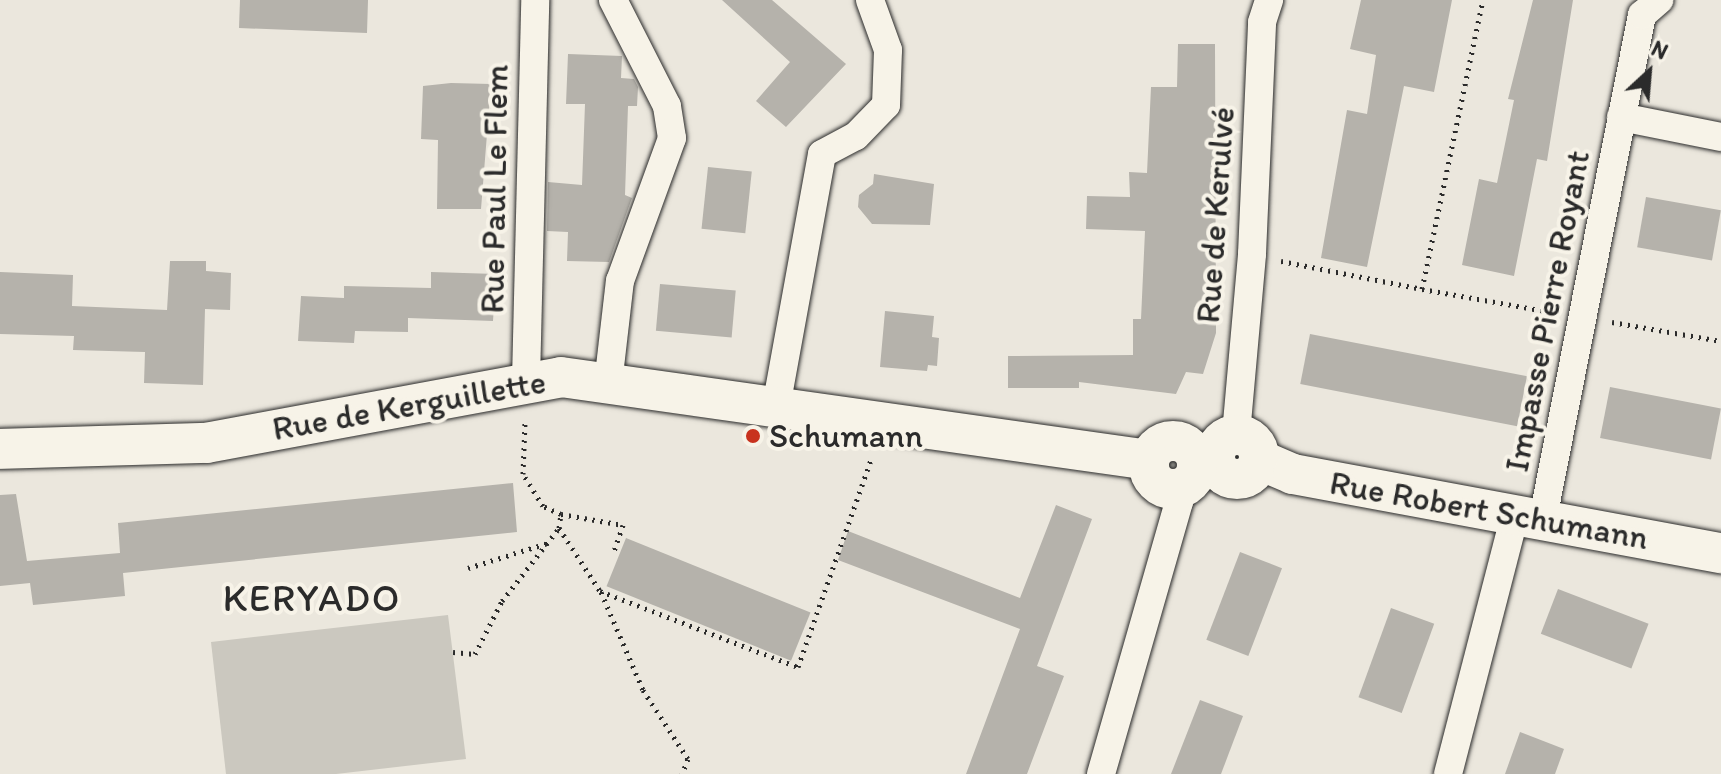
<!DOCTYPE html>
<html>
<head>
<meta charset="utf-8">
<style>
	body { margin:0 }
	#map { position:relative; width:1721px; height:774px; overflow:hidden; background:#ebe7dd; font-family:Itim,sans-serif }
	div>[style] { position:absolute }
	.green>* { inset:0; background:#cbc8bf }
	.building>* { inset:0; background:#b5b2ab; transform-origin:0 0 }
	.path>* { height:5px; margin-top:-2.5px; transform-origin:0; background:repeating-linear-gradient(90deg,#2b2b2b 0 2px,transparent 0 8px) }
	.roads { filter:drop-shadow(0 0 2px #2b2b2b) drop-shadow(0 0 2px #2b2b2b) }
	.street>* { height:28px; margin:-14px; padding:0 14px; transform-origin:14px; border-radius:14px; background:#f7f3e8 }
	.secondary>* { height:40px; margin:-20px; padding:0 20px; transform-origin:20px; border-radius:20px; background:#f7f3e8 }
	.secondary>.ring { margin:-20px; padding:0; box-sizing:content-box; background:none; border:40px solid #f7f3e8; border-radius:50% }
	.dots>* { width:22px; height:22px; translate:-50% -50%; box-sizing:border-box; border:4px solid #f7f3e8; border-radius:50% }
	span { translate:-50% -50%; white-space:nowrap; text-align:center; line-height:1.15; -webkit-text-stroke:8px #f7f3e8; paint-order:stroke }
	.street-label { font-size:34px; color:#2b2b2b }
	.poi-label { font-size:34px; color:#2b2b2b }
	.left { translate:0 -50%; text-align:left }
	.quarter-label { font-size:38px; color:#2b2b2b; letter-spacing:2px }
	.north { position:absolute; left:1609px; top:32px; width:80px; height:80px; -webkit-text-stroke:6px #f7f3e8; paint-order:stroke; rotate:26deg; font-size:22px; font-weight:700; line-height:32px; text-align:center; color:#2b2b2b }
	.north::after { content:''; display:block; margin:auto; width:28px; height:36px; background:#2b2b2b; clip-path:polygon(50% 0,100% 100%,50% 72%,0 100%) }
</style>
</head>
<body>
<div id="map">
	<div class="green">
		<i style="clip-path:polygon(448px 615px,466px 759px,336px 774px,226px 774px,211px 642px)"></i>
	</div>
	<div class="building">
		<i style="clip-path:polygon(240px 0,368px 0,367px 33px,239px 28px)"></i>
		<i style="clip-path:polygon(722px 0,772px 0,846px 64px,786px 127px,756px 101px,790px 62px)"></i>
		<i style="clip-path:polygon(1361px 0,1452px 0,1434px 92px,1404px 86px,1367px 267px,1321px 258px,1347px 110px,1367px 114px,1376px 55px,1350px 49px)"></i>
		<i style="clip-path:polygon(1533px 0,1573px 0,1547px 161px,1537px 159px,1514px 276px,1462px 265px,1479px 179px,1497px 183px,1514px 100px,1508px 99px)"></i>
		<i style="clip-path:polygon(1178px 44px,1215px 44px,1216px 333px,1203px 374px,1186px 372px,1176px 394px,1079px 382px,1079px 388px,1008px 388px,1008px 356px,1133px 355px,1133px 319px,1141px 319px,1145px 231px,1086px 229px,1087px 196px,1130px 197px,1129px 172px,1147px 173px,1151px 87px,1177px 87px)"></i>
		<i style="clip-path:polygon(568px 54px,622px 56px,621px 78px,634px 79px,638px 87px,637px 106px,628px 106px,625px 195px,632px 198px,609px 262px,567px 261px,568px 232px,547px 231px,548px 182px,582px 185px,585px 104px,566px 104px)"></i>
		<i style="clip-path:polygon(451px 83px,491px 84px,481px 209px,437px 209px,438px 140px,421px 139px,423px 86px)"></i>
		<i style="left:708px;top:167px;width:44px;height:62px;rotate:6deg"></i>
		<i style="clip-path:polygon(874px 174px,934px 184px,930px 225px,872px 224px,858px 207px,859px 195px,873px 184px)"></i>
		<i style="left:1646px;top:197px;width:76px;height:51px;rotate:10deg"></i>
		<i style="clip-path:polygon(170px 261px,206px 261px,206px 271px,231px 273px,230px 310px,205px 309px,203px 385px,144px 383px,145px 352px,73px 350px,74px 336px,0 334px,0 272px,73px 275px,72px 306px,167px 310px)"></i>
		<i style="clip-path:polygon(431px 272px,496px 274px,493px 321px,408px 318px,408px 332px,355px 331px,354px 343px,298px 341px,301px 296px,344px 298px,344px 286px,431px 288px)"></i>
		<i style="left:660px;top:284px;width:76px;height:47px;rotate:5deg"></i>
		<i style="clip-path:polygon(885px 311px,934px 316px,932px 337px,939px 338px,937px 366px,928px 365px,927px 371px,880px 367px)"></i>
		<i style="left:1310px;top:334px;width:221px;height:51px;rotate:11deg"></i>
		<i style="left:1610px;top:387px;width:113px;height:52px;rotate:11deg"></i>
		<i style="clip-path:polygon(513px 483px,517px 532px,123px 573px,125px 596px,33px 605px,30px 583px,0 586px,0 495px,16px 494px,27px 561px,120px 553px,118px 523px)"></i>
		<i style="clip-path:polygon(1056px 505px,1092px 519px,1037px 666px,1064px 676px,1027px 774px,966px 774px,1020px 629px,838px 560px,848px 531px,1020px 598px)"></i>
		<i style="left:626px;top:538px;width:199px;height:52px;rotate:22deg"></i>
		<i style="left:1240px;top:552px;width:45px;height:94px;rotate:21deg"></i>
		<i style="left:1558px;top:589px;width:97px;height:48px;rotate:21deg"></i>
		<i style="left:1391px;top:608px;width:46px;height:95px;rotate:20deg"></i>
		<i style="clip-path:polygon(1200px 700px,1243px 716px,1221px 774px,1171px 774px)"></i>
		<i style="clip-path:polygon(1520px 732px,1564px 749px,1555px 774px,1505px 774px)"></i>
	</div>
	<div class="path">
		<i style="left:1281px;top:261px;width:144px;rotate:11.2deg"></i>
		<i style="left:1422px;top:289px;width:295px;rotate:-78.1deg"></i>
		<i style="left:1422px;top:289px;width:131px;rotate:10.1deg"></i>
		<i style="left:1612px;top:322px;width:111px;rotate:9.9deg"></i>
		<i style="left:561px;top:514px;width:63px;rotate:10.1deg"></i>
		<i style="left:623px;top:525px;width:31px;rotate:109deg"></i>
		<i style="left:559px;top:528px;width:75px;rotate:56.9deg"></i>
		<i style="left:600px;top:591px;width:212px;rotate:21deg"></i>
		<i style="left:798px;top:667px;width:219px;rotate:-70.6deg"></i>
		<i style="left:468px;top:568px;width:84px;rotate:-17.4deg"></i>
		<i style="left:601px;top:592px;width:107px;rotate:66.8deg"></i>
		<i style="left:643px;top:690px;width:82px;rotate:56.9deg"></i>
		<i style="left:688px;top:759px;width:16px;rotate:112deg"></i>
		<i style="left:453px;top:652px;width:22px;rotate:5deg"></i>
		<i style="left:475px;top:654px;width:59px;rotate:-63deg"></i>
		<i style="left:502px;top:601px;width:93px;rotate:-52deg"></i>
		<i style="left:559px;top:528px;width:14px;rotate:-82deg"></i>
		<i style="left:561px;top:514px;width:20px;rotate:-156deg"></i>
		<i style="left:543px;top:506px;width:38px;rotate:-122deg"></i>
		<i style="left:523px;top:474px;width:53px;rotate:-87.8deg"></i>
	</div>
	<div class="roads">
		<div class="street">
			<i style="left:1621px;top:117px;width:102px;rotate:11.3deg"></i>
			<i style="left:526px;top:380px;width:380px;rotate:-88.6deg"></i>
			<i style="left:608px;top:384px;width:104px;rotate:-83.4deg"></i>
			<i style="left:620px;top:281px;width:152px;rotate:-70deg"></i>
			<i style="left:672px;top:138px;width:32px;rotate:-99deg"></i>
			<i style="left:667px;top:106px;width:119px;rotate:-117deg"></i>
			<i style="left:776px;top:407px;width:257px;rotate:-79.7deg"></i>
			<i style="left:822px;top:154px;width:38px;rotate:-28deg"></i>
			<i style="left:856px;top:136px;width:43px;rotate:-45.9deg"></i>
			<i style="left:886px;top:105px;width:55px;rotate:-87.9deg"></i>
			<i style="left:888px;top:50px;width:53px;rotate:-109.8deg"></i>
			<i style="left:1236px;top:434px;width:181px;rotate:-84.9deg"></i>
			<i style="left:1252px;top:254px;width:232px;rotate:-87.5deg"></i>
			<i style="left:1262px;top:22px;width:23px;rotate:-72deg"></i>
			<i style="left:1543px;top:518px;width:513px;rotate:-78.87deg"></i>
			<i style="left:1642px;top:15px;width:23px;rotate:-41deg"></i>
			<i style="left:1101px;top:774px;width:283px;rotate:-74deg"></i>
			<i style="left:1179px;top:502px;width:13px;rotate:-99deg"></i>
			<i style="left:1448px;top:774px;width:271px;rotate:-75.5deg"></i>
		</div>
		<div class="secondary">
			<i class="ring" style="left:1215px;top:435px;width:4px;height:4px"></i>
			<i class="ring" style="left:1149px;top:441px;width:8px;height:8px"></i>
			<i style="left:0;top:449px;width:206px;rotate:-1.7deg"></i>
			<i style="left:206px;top:443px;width:361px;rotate:-10.5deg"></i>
			<i style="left:561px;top:377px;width:594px;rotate:8.03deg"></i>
			<i style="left:1260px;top:460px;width:36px;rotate:23deg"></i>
			<i style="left:1293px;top:474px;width:435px;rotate:10.5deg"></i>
		</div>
	</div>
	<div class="dots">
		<i style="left:753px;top:436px;background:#c8321e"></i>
	</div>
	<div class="street-label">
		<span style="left:494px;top:189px;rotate:-89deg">Rue Paul Le Flem</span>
		<span style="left:1215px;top:215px;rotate:-86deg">Rue de Kerulvé</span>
		<span style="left:1547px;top:311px;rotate:-79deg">Impasse Pierre Royant</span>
		<span style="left:409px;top:405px;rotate:-10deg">Rue de Kerguillette</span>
		<span style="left:1489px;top:510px;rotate:10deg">Rue Robert Schumann</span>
	</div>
	<div class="poi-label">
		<span class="left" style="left:769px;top:436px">Schumann</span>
	</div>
	<div class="quarter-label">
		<span style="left:312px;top:599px">KERYADO</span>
	</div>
	<div class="north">N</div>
</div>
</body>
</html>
